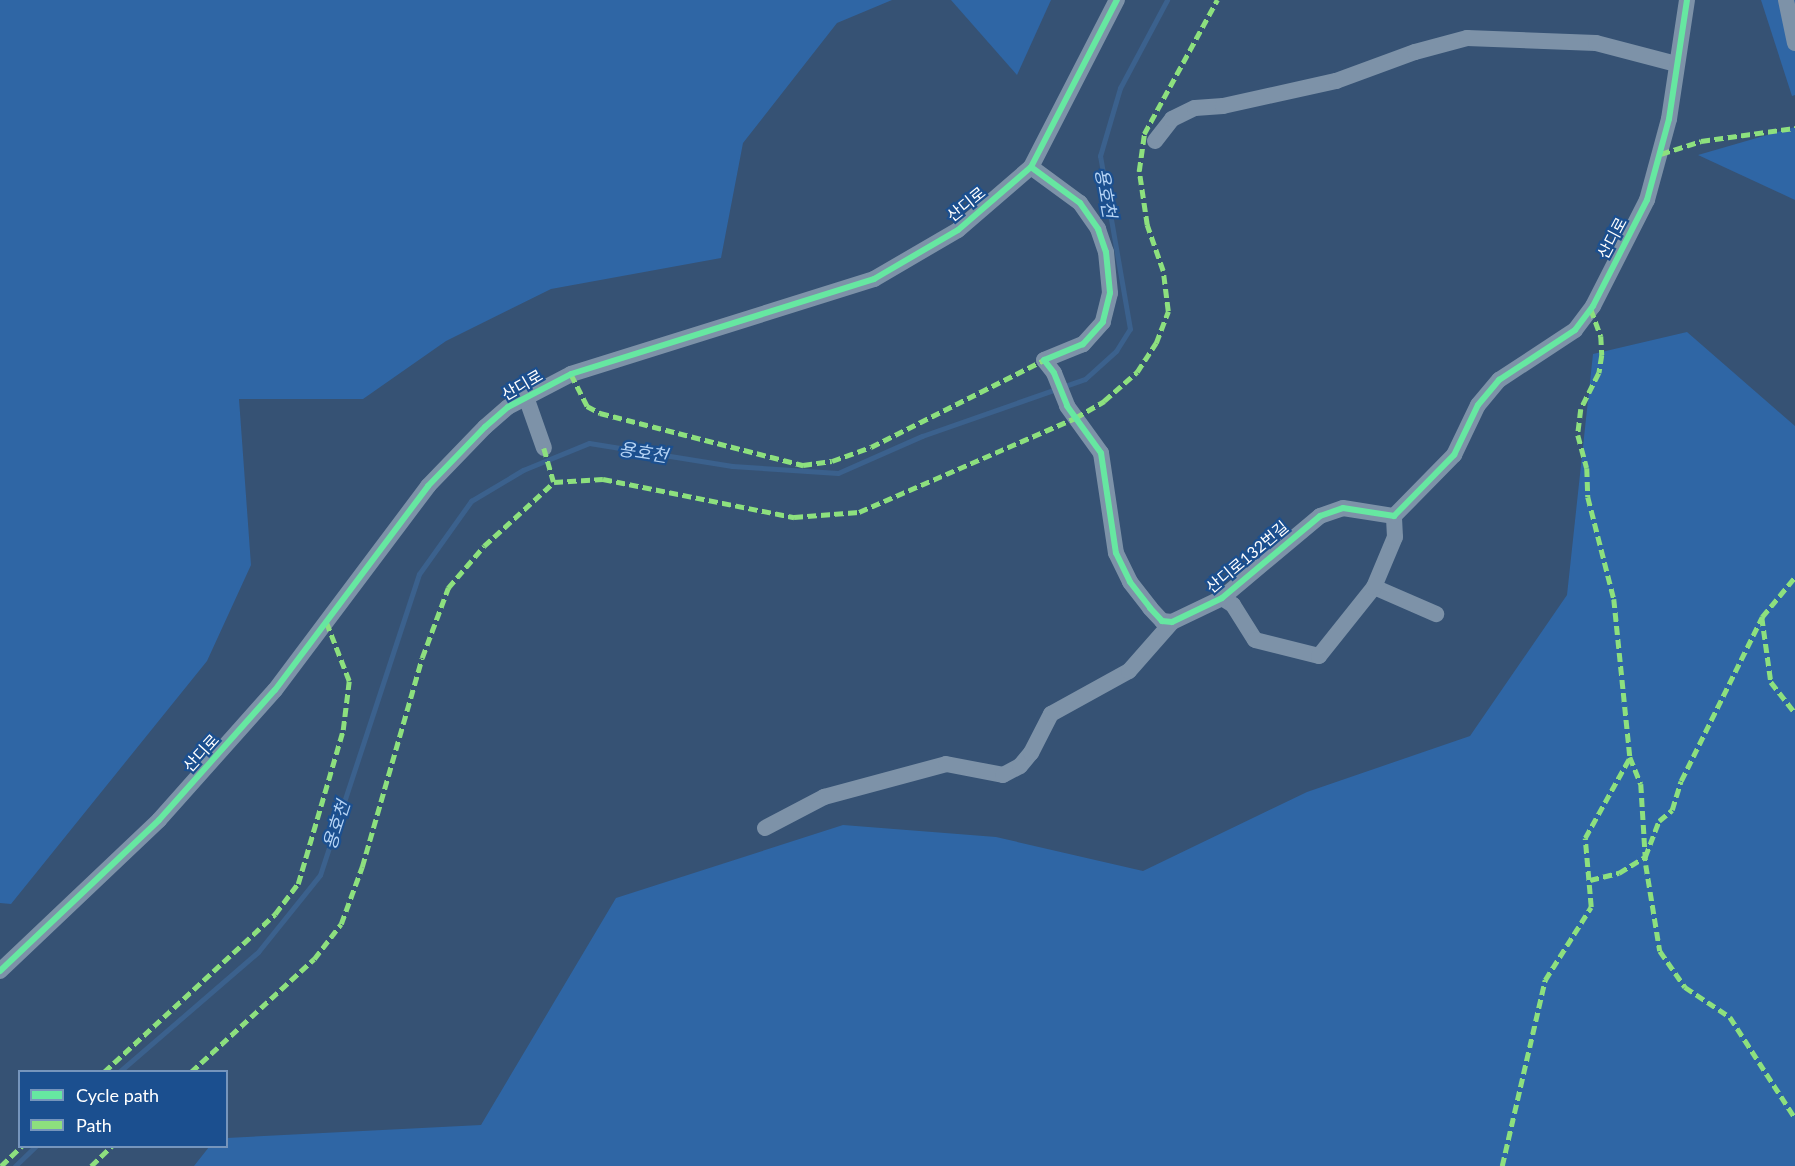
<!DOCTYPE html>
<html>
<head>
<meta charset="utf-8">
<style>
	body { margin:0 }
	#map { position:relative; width:1795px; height:1166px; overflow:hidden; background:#365274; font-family:Lato,"Noto Sans KR",sans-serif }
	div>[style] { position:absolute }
	.green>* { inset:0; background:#2f66a5 }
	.stream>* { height:5px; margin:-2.5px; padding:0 2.5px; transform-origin:2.5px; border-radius:2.5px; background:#3b618d }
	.minor>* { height:16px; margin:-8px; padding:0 8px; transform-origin:8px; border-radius:8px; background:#7d92a8 }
	.quiet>* { height:4.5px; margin-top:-2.25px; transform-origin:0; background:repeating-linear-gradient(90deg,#8de07e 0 9px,transparent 0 13.5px) }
	.cycleway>* { height:6px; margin:-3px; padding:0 3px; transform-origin:3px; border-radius:3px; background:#66e7a1 }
	span { translate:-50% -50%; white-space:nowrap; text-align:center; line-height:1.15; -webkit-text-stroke:4.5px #1b4f8f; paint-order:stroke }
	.street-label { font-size:16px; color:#fff }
	.water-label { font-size:18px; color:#b5d3f5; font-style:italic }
	.legend { position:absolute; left:18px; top:1070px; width:210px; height:78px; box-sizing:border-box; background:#1b4f8f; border:2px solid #7695bc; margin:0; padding:8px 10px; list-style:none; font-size:18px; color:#fff }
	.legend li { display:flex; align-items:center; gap:12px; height:30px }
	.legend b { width:30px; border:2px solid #7695bc }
</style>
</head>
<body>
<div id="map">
	<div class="green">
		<i style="clip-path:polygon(0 0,892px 0,837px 23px,743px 143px,721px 258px,551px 289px,446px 341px,363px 399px,239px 399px,251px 565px,207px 661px,11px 904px,0 903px)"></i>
		<i style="clip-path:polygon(951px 0,1051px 0,1017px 75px)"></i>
		<i style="clip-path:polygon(1761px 0,1795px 0,1795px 95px,1792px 96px)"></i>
		<i style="clip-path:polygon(1795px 127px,1795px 200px,1698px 155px)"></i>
		<i style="clip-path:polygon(1687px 332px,1795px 426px,1795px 1166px,194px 1166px,209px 1147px,226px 1146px,227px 1138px,481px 1125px,616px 898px,843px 825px,996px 837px,1143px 871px,1307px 792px,1470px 736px,1567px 595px,1593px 354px)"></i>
	</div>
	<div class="stream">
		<i style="left:119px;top:1072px;width:184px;rotate:-40.8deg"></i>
		<i style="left:258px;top:952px;width:99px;rotate:-51.2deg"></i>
		<i style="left:320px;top:875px;width:317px;rotate:-71.8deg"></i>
		<i style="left:419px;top:574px;width:90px;rotate:-54.5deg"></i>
		<i style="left:471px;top:501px;width:61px;rotate:-30.8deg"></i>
		<i style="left:523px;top:470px;width:71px;rotate:-22.2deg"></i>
		<i style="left:589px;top:443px;width:145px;rotate:9.1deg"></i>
		<i style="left:732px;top:466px;width:106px;rotate:3.8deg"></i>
		<i style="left:838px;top:473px;width:92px;rotate:-23.8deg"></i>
		<i style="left:922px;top:436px;width:173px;rotate:-19.3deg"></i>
		<i style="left:1085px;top:379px;width:42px;rotate:-42.1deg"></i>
		<i style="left:1116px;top:351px;width:26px;rotate:-58deg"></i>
		<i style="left:1130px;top:329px;width:176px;rotate:-99.8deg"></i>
		<i style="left:1100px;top:156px;width:71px;rotate:-73.6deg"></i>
		<i style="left:1120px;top:88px;width:100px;rotate:-61.9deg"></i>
		<i style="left:15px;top:1166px;width:29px;rotate:-44deg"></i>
	</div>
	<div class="minor">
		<i style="left:1786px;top:0;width:44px;rotate:78.2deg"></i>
		<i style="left:1155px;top:141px;width:28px;rotate:-52deg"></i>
		<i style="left:1172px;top:119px;width:25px;rotate:-26deg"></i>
		<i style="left:1195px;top:108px;width:28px;rotate:-4deg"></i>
		<i style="left:1223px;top:106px;width:116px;rotate:-12.5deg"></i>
		<i style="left:1336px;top:81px;width:84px;rotate:-20.2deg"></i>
		<i style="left:1415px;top:52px;width:54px;rotate:-15.1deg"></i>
		<i style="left:1467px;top:38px;width:129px;rotate:2.2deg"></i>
		<i style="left:1596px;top:43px;width:83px;rotate:14.7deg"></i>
		<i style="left:1031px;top:167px;width:61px;rotate:36.3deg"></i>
		<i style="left:1080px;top:203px;width:32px;rotate:55deg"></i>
		<i style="left:1098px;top:229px;width:24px;rotate:71deg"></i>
		<i style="left:1106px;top:252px;width:41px;rotate:84.4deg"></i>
		<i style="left:1110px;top:293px;width:30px;rotate:104deg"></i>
		<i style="left:1103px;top:322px;width:30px;rotate:132deg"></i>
		<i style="left:1083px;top:344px;width:42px;rotate:157.7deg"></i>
		<i style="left:1044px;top:360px;width:16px;rotate:52deg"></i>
		<i style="left:1054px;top:373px;width:35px;rotate:68deg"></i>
		<i style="left:1067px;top:406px;width:58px;rotate:54.1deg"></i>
		<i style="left:1101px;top:453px;width:101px;rotate:81.5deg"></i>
		<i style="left:1116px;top:553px;width:32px;rotate:64deg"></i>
		<i style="left:1130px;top:582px;width:33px;rotate:52deg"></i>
		<i style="left:1150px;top:608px;width:18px;rotate:47deg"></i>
		<i style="left:1162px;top:621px;width:10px;rotate:6deg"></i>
		<i style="left:1172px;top:622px;width:55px;rotate:-25.6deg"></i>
		<i style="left:1222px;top:598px;width:128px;rotate:-39.9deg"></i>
		<i style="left:1320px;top:516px;width:24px;rotate:-19deg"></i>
		<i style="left:1343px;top:508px;width:52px;rotate:8.9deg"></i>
		<i style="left:1394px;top:516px;width:86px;rotate:-45.5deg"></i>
		<i style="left:1454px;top:455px;width:55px;rotate:-64.4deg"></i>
		<i style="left:1478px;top:405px;width:33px;rotate:-50deg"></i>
		<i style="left:1499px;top:380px;width:91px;rotate:-33.3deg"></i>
		<i style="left:1575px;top:330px;width:30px;rotate:-53deg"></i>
		<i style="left:1593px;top:306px;width:119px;rotate:-63deg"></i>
		<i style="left:1647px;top:200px;width:84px;rotate:-74.8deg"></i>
		<i style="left:1669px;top:119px;width:120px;rotate:-81.4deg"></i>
		<i style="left:526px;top:397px;width:54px;rotate:70.6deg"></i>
		<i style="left:1374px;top:587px;width:68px;rotate:23.5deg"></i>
		<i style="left:1222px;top:598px;width:13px;rotate:32deg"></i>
		<i style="left:1233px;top:605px;width:41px;rotate:57.8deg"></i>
		<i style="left:1255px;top:640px;width:66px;rotate:14deg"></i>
		<i style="left:1319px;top:656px;width:88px;rotate:-51.4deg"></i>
		<i style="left:1374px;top:587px;width:54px;rotate:-67.2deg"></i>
		<i style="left:1395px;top:537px;width:21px;rotate:-93deg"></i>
		<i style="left:765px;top:828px;width:67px;rotate:-27.7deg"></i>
		<i style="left:824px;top:797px;width:126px;rotate:-15.1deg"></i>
		<i style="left:946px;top:764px;width:58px;rotate:10.9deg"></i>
		<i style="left:1003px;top:775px;width:19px;rotate:-28deg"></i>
		<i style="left:1020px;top:766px;width:17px;rotate:-50deg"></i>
		<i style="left:1031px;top:753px;width:44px;rotate:-62.9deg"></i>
		<i style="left:1051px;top:714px;width:89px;rotate:-28.9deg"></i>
		<i style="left:1129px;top:671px;width:65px;rotate:-48.7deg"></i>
		<i style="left:0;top:971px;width:219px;rotate:-43.5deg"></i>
		<i style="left:159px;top:820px;width:174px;rotate:-48.3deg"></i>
		<i style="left:275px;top:690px;width:255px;rotate:-53.1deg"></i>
		<i style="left:428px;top:486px;width:82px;rotate:-46deg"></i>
		<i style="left:485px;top:427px;width:30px;rotate:-41deg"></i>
		<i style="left:508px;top:407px;width:71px;rotate:-27.6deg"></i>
		<i style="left:571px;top:374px;width:318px;rotate:-17.4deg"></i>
		<i style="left:874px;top:279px;width:97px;rotate:-30.3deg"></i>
		<i style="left:958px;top:230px;width:96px;rotate:-40.8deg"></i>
		<i style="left:1031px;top:167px;width:188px;rotate:-62.8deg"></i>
	</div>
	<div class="quiet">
		<i style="left:1661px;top:154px;width:42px;rotate:-18deg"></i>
		<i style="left:1701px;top:141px;width:95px;rotate:-7.9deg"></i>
		<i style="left:1591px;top:309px;width:29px;rotate:70deg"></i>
		<i style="left:1601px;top:336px;width:19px;rotate:87deg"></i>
		<i style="left:1602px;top:355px;width:18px;rotate:99deg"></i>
		<i style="left:1599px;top:373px;width:40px;rotate:116.6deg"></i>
		<i style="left:1581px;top:409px;width:26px;rotate:97deg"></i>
		<i style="left:1578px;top:435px;width:34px;rotate:75deg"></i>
		<i style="left:1587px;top:468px;width:29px;rotate:88deg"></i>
		<i style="left:1588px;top:497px;width:105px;rotate:75.7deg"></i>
		<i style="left:1614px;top:599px;width:159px;rotate:84.2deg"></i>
		<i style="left:1630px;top:757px;width:29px;rotate:68deg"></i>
		<i style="left:1641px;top:784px;width:81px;rotate:86.5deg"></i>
		<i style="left:1646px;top:865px;width:87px;rotate:80.8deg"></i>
		<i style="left:1660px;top:951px;width:44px;rotate:55.2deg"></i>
		<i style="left:1685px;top:987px;width:54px;rotate:33.7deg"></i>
		<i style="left:1730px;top:1017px;width:120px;rotate:57.2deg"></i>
		<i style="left:571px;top:374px;width:36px;rotate:63deg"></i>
		<i style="left:587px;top:406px;width:15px;rotate:28deg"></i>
		<i style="left:600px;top:413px;width:210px;rotate:14.4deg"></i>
		<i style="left:803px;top:465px;width:29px;rotate:-8deg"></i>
		<i style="left:832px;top:461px;width:41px;rotate:-19.7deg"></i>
		<i style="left:871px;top:447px;width:194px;rotate:-26.7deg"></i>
		<i style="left:544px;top:448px;width:35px;rotate:74deg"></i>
		<i style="left:1762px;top:617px;width:66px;rotate:82.1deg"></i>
		<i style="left:1771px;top:682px;width:39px;rotate:52deg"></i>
		<i style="left:1590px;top:880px;width:30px;rotate:-14deg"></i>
		<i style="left:1619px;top:873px;width:31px;rotate:-32deg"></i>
		<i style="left:1645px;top:857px;width:39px;rotate:-69deg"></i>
		<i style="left:1659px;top:821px;width:17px;rotate:-40deg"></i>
		<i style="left:1672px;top:810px;width:30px;rotate:-73deg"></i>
		<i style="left:1681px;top:781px;width:183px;rotate:-63.7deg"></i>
		<i style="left:1762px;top:617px;width:52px;rotate:-50.5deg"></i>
		<i style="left:104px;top:1072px;width:233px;rotate:-42.7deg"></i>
		<i style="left:275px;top:914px;width:38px;rotate:-53deg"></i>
		<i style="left:298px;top:884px;width:160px;rotate:-73.7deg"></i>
		<i style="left:343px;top:730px;width:49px;rotate:-83deg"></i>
		<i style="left:349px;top:681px;width:63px;rotate:-111.3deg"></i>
		<i style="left:191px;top:1072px;width:167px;rotate:-42.6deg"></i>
		<i style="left:314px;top:959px;width:44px;rotate:-52.4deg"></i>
		<i style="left:341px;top:924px;width:61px;rotate:-69.8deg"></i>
		<i style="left:362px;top:867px;width:217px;rotate:-74deg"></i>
		<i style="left:422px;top:658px;width:75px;rotate:-69.6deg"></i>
		<i style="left:448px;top:588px;width:55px;rotate:-49.4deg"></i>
		<i style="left:484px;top:546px;width:95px;rotate:-42.4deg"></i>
		<i style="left:554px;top:482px;width:49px;rotate:-3.5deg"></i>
		<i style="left:603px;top:479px;width:195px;rotate:11.3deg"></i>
		<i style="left:794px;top:517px;width:65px;rotate:-4.4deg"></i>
		<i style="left:859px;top:512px;width:236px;rotate:-23.5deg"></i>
		<i style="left:1075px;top:418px;width:34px;rotate:-30deg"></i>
		<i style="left:1104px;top:401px;width:44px;rotate:-41.3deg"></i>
		<i style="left:1137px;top:372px;width:35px;rotate:-57deg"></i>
		<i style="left:1156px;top:343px;width:34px;rotate:-69deg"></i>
		<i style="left:1168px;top:311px;width:40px;rotate:-97.1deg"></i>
		<i style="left:1163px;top:271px;width:49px;rotate:-109.2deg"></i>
		<i style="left:1147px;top:225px;width:55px;rotate:-98.4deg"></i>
		<i style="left:1139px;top:171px;width:37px;rotate:-82deg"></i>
		<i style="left:1144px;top:134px;width:153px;rotate:-61.4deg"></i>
		<i style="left:1px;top:1166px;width:29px;rotate:-44deg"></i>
		<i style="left:91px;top:1166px;width:29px;rotate:-44deg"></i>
		<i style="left:1502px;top:1166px;width:191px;rotate:-77deg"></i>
		<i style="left:1545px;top:980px;width:86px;rotate:-57.8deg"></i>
		<i style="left:1591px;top:907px;width:69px;rotate:-95deg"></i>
		<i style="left:1585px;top:838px;width:93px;rotate:-60.9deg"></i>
	</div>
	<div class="cycleway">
		<i style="left:1031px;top:167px;width:61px;rotate:36.3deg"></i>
		<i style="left:1080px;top:203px;width:32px;rotate:55deg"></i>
		<i style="left:1098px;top:229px;width:24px;rotate:71deg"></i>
		<i style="left:1106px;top:252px;width:41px;rotate:84.4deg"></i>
		<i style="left:1110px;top:293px;width:30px;rotate:104deg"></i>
		<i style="left:1103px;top:322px;width:30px;rotate:132deg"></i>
		<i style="left:1083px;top:344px;width:42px;rotate:157.7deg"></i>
		<i style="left:1044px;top:360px;width:16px;rotate:52deg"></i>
		<i style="left:1054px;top:373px;width:35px;rotate:68deg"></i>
		<i style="left:1067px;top:406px;width:58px;rotate:54.1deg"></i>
		<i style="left:1101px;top:453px;width:101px;rotate:81.5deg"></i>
		<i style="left:1116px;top:553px;width:32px;rotate:64deg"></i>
		<i style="left:1130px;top:582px;width:33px;rotate:52deg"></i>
		<i style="left:1150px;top:608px;width:18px;rotate:47deg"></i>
		<i style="left:1162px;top:621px;width:10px;rotate:6deg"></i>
		<i style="left:1172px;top:622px;width:55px;rotate:-25.6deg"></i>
		<i style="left:1222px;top:598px;width:128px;rotate:-39.9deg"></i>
		<i style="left:1320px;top:516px;width:24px;rotate:-19deg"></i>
		<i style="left:1343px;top:508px;width:52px;rotate:8.9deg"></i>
		<i style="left:1394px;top:516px;width:86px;rotate:-45.5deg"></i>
		<i style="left:1454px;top:455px;width:55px;rotate:-64.4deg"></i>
		<i style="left:1478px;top:405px;width:33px;rotate:-50deg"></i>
		<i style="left:1499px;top:380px;width:91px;rotate:-33.3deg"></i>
		<i style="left:1575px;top:330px;width:30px;rotate:-53deg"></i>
		<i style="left:1593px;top:306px;width:119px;rotate:-63deg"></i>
		<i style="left:1647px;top:200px;width:84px;rotate:-74.8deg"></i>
		<i style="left:1669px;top:119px;width:120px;rotate:-81.4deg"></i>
		<i style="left:0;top:971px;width:219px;rotate:-43.5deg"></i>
		<i style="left:159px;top:820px;width:174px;rotate:-48.3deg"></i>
		<i style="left:275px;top:690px;width:255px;rotate:-53.1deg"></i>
		<i style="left:428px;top:486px;width:82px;rotate:-46deg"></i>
		<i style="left:485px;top:427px;width:30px;rotate:-41deg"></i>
		<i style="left:508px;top:407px;width:71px;rotate:-27.6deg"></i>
		<i style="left:571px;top:374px;width:318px;rotate:-17.4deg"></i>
		<i style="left:874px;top:279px;width:97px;rotate:-30.3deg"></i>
		<i style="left:958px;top:230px;width:96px;rotate:-40.8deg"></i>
		<i style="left:1031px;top:167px;width:188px;rotate:-62.8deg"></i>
	</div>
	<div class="street-label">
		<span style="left:966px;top:204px;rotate:-39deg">산디로</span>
		<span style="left:1612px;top:238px;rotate:-62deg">산디로</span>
		<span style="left:522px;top:385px;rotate:-30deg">산디로</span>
		<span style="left:1247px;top:557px;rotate:-40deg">산디로132번길</span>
		<span style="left:201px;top:753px;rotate:-48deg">산디로</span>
	</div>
	<div class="water-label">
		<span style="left:1106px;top:193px;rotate:80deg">용호천</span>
		<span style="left:643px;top:452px;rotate:9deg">용호천</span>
		<span style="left:336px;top:825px;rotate:-72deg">용호천</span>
	</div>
	<ul class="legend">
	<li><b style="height:8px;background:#66e7a1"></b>Cycle path</li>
	<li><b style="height:8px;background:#8de07e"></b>Path</li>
	</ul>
</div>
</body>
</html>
